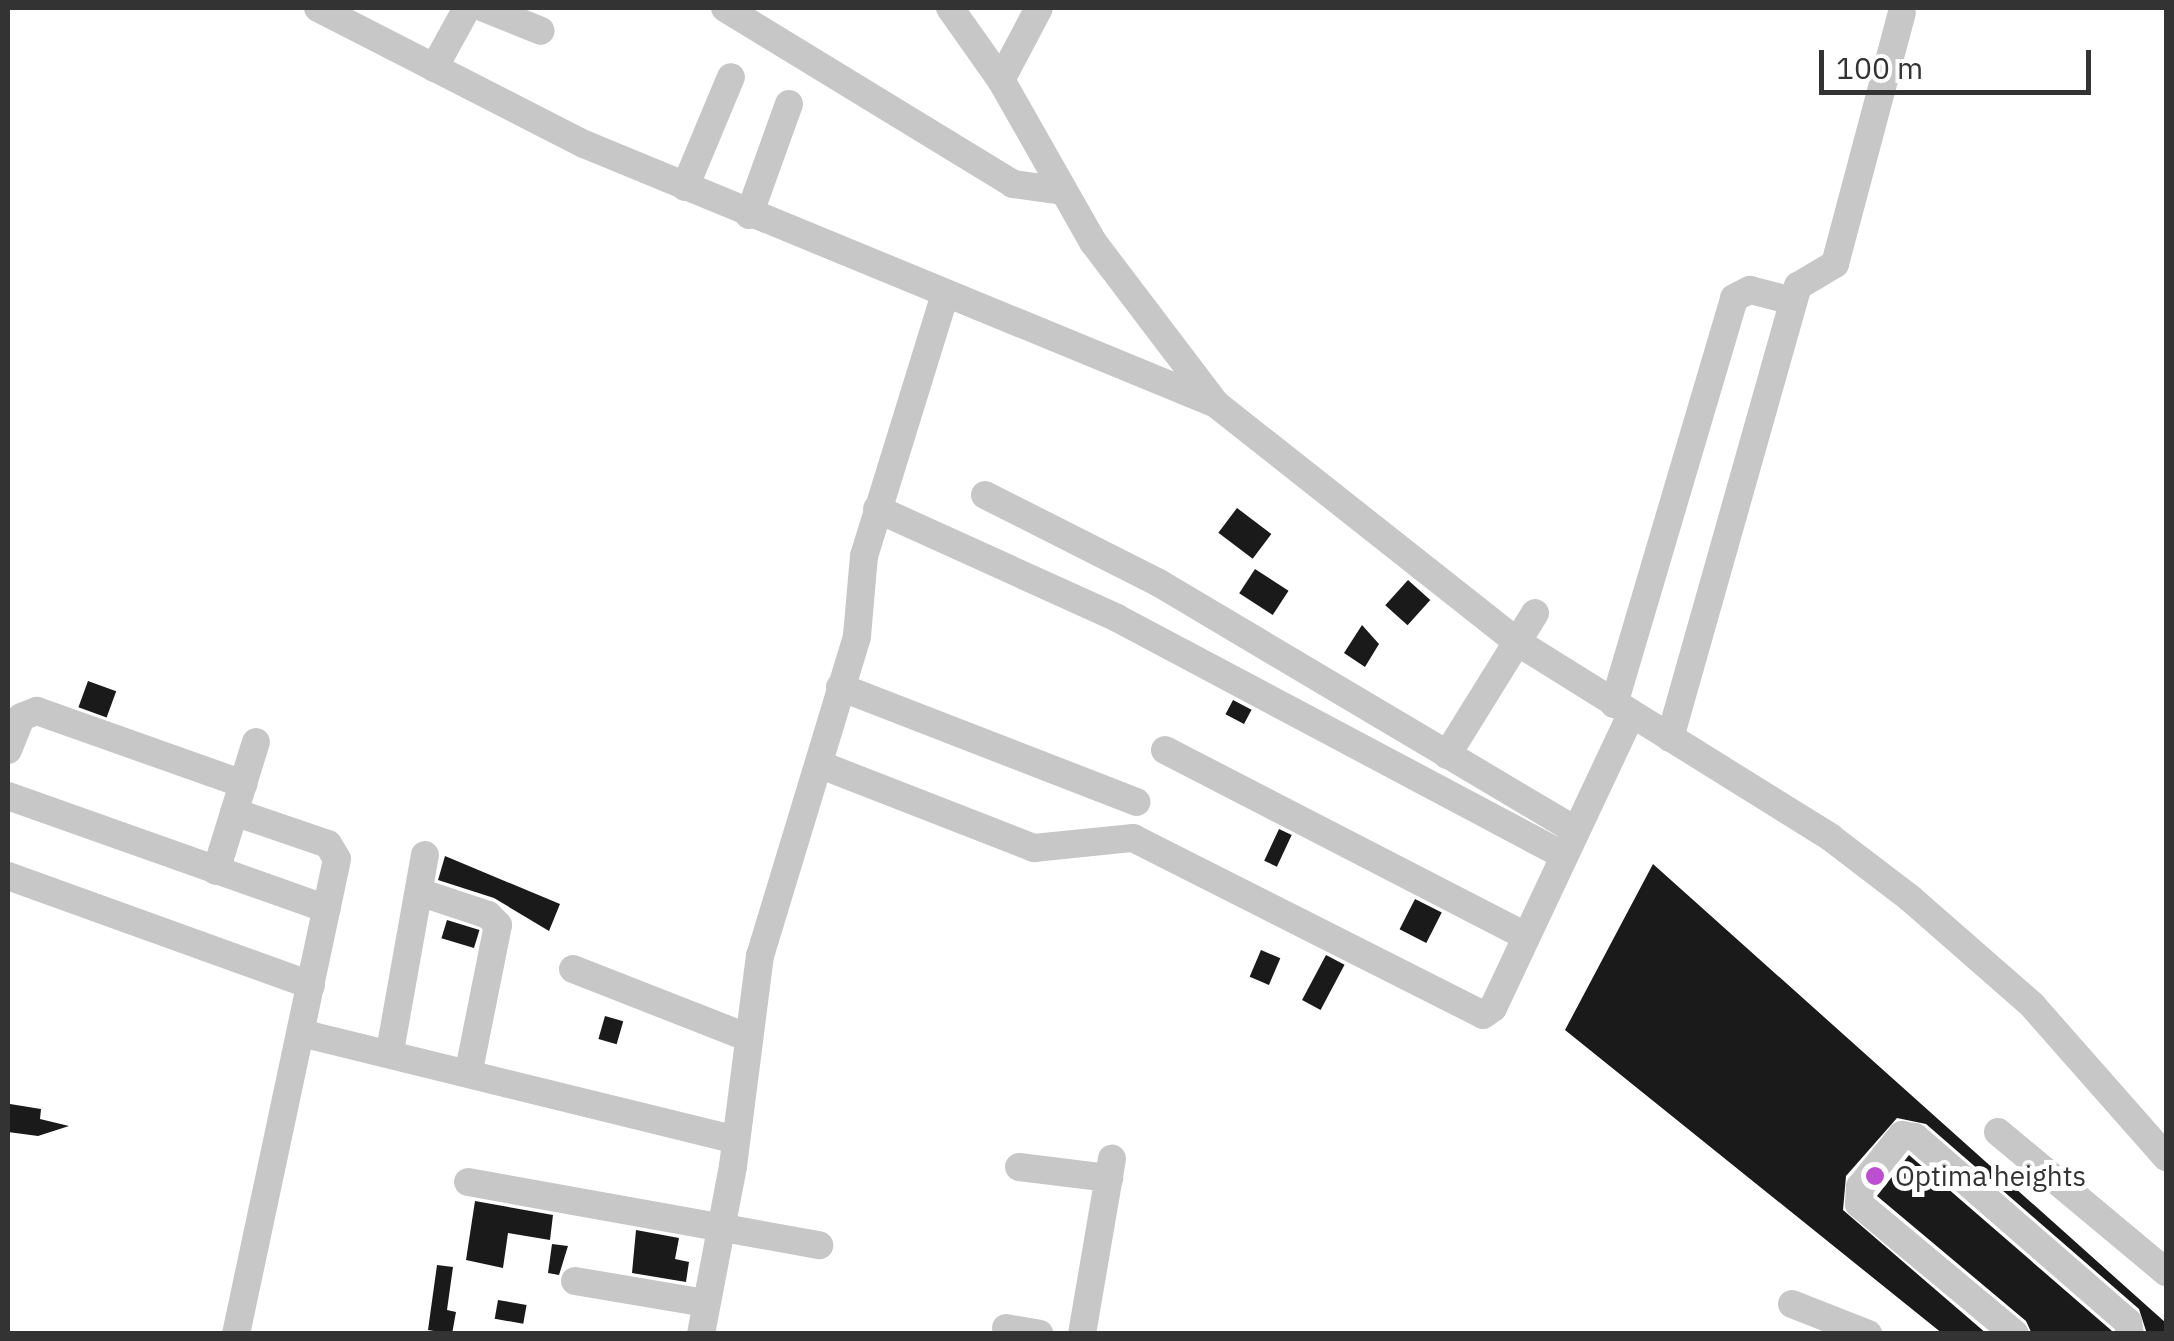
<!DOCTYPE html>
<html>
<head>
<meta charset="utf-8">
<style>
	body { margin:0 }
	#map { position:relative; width:2174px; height:1341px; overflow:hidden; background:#fff; font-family:"IBM Plex Sans",sans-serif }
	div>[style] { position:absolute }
	.building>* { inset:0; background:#1a1a1a; transform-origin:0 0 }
	.minor>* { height:28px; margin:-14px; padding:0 14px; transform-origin:14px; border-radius:14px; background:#c7c7c7 }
	.dots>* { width:28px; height:28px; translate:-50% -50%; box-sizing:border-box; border:5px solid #fff; border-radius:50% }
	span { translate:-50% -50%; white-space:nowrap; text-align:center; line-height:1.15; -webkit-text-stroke:10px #fff; paint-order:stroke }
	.poi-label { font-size:28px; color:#333 }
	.left { translate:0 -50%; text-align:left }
	.frame { position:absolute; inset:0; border:10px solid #333; pointer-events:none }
	.scale { position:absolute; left:1819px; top:50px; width:272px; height:45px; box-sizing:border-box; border:5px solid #333; border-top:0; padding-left:12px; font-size:30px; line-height:35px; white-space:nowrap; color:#333; -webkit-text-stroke:8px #fff; paint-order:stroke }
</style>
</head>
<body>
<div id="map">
	<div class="building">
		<i style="left:1237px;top:508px;width:43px;height:31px;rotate:37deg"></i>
		<i style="left:1255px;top:569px;width:40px;height:29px;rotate:33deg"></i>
		<i style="left:1408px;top:580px;width:30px;height:34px;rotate:42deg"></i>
		<i style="clip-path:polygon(1362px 625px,1379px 644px,1365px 667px,1344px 653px)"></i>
		<i style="left:88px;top:681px;width:30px;height:28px;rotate:20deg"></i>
		<i style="left:1233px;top:700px;width:21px;height:16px;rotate:28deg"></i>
		<i style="left:1279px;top:829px;width:14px;height:35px;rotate:25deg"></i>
		<i style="clip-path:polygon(445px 856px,560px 904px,549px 931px,494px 898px,438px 880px)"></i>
		<i style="clip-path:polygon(1653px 864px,2166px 1323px,2166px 1334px,2147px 1334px,2139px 1309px,1926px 1124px,1897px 1118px,1846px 1176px,1843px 1210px,1987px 1334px,1943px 1334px,1565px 1030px)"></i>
		<i style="left:1415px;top:899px;width:30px;height:34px;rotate:27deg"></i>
		<i style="left:447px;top:920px;width:34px;height:19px;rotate:17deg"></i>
		<i style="left:1261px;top:950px;width:21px;height:29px;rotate:23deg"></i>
		<i style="left:1326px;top:955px;width:21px;height:51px;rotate:28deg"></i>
		<i style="left:605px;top:1016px;width:19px;height:24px;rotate:16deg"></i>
		<i style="clip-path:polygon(10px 1104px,41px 1109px,40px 1119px,69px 1126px,38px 1136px,8px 1132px)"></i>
		<i style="clip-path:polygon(1909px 1155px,2112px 1331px,2112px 1334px,2032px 1334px,2026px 1321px,1877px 1196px)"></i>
		<i style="clip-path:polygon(475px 1201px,553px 1215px,550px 1240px,508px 1233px,503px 1268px,466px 1260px)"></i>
		<i style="clip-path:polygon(636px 1230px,679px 1238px,675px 1259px,689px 1262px,686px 1282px,632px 1273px)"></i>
		<i style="clip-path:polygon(552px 1244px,568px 1246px,559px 1275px,548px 1273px)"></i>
		<i style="clip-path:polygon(437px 1265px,453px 1267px,447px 1310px,456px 1312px,452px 1334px,428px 1330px)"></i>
		<i style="left:498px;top:1300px;width:29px;height:19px;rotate:10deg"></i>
	</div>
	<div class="minor">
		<i style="left:318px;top:8px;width:299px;rotate:27.1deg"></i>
		<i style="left:584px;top:144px;width:683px;rotate:22.36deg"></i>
		<i style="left:1216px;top:404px;width:384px;rotate:38.3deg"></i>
		<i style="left:1517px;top:642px;width:369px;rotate:31.9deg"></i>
		<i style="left:1830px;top:837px;width:102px;rotate:37.4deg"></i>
		<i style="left:1911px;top:899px;width:161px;rotate:41.2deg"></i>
		<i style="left:2032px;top:1005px;width:203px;rotate:48.6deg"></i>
		<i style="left:484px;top:8px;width:61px;rotate:22deg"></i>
		<i style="left:725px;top:8px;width:338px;rotate:31.4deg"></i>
		<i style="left:1013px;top:184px;width:50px;rotate:8deg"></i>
		<i style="left:950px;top:8px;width:88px;rotate:54.7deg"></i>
		<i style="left:1001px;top:80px;width:186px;rotate:60.4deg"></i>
		<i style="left:1093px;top:242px;width:202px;rotate:52.8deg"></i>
		<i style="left:434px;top:68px;width:68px;rotate:-61.2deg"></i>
		<i style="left:1001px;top:80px;width:81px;rotate:-62.2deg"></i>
		<i style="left:685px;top:187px;width:119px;rotate:-67.3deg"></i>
		<i style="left:749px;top:215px;width:118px;rotate:-70.2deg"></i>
		<i style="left:985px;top:495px;width:195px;rotate:26.8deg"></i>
		<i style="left:1159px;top:583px;width:484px;rotate:30.7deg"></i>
		<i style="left:877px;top:509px;width:264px;rotate:24.4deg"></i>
		<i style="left:1117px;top:618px;width:505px;rotate:27.99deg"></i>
		<i style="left:840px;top:687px;width:318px;rotate:21.2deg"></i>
		<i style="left:1614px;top:704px;width:423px;rotate:-73.5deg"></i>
		<i style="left:1734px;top:298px;width:18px;rotate:-27deg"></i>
		<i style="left:1750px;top:290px;width:44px;rotate:14.3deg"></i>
		<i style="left:1670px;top:738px;width:470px;rotate:-74.2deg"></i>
		<i style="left:1798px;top:286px;width:43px;rotate:-30.7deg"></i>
		<i style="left:1835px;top:264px;width:260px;rotate:-75.1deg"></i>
		<i style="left:8px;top:750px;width:35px;rotate:-68deg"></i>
		<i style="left:21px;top:717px;width:17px;rotate:-21deg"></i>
		<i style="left:37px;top:711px;width:219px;rotate:19.5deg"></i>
		<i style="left:1165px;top:750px;width:405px;rotate:27.3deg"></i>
		<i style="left:1447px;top:755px;width:167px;rotate:-58.2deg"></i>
		<i style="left:821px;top:765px;width:229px;rotate:21.3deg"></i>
		<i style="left:1034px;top:848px;width:100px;rotate:-5.8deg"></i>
		<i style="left:1133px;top:838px;width:392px;rotate:26.8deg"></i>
		<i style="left:1483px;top:1015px;width:12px;rotate:-35deg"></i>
		<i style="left:1493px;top:1008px;width:324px;rotate:-64.8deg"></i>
		<i style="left:8px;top:796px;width:338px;rotate:19.5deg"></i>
		<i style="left:234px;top:812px;width:99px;rotate:18.8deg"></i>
		<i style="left:328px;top:844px;width:17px;rotate:59deg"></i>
		<i style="left:337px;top:859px;width:486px;rotate:102deg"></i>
		<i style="left:216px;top:871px;width:135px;rotate:-72.8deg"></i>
		<i style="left:8px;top:876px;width:322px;rotate:19.8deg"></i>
		<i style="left:419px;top:892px;width:73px;rotate:18.4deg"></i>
		<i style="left:488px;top:915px;width:14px;rotate:45deg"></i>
		<i style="left:498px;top:925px;width:148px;rotate:101.3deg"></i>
		<i style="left:573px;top:969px;width:189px;rotate:21.4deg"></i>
		<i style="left:301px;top:1033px;width:448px;rotate:13.8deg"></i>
		<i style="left:390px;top:1051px;width:199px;rotate:-79.9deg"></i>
		<i style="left:1998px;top:1132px;width:219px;rotate:39.8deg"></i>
		<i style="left:1019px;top:1167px;width:91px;rotate:7deg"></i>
		<i style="left:468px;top:1182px;width:357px;rotate:10.2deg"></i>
		<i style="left:575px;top:1281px;width:132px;rotate:9.6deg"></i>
		<i style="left:1792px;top:1304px;width:82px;rotate:21.5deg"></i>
		<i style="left:1006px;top:1328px;width:34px;rotate:10deg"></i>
		<i style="left:701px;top:1334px;width:171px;rotate:-79.2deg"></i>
		<i style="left:733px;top:1166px;width:212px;rotate:-82.7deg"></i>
		<i style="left:760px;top:956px;width:334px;rotate:-73.1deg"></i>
		<i style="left:857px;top:636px;width:80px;rotate:-85deg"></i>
		<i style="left:864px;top:556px;width:274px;rotate:-72.8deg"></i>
		<i style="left:1082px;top:1334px;width:178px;rotate:-80.3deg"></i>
		<i style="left:2015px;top:1334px;width:203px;rotate:-140.2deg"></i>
		<i style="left:1859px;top:1204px;width:17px;rotate:-87deg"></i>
		<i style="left:1860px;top:1187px;width:67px;rotate:-51.1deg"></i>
		<i style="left:1902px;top:1135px;width:13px;rotate:9deg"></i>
		<i style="left:1915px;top:1137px;width:282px;rotate:41deg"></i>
		<i style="left:2128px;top:1322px;width:12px;rotate:81deg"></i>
	</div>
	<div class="dots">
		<i style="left:1875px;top:1176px;background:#bc4ed0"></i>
	</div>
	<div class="poi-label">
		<span class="left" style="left:1895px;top:1176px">Optima heights</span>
	</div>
	<div class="frame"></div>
	<div class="scale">100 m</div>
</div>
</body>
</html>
